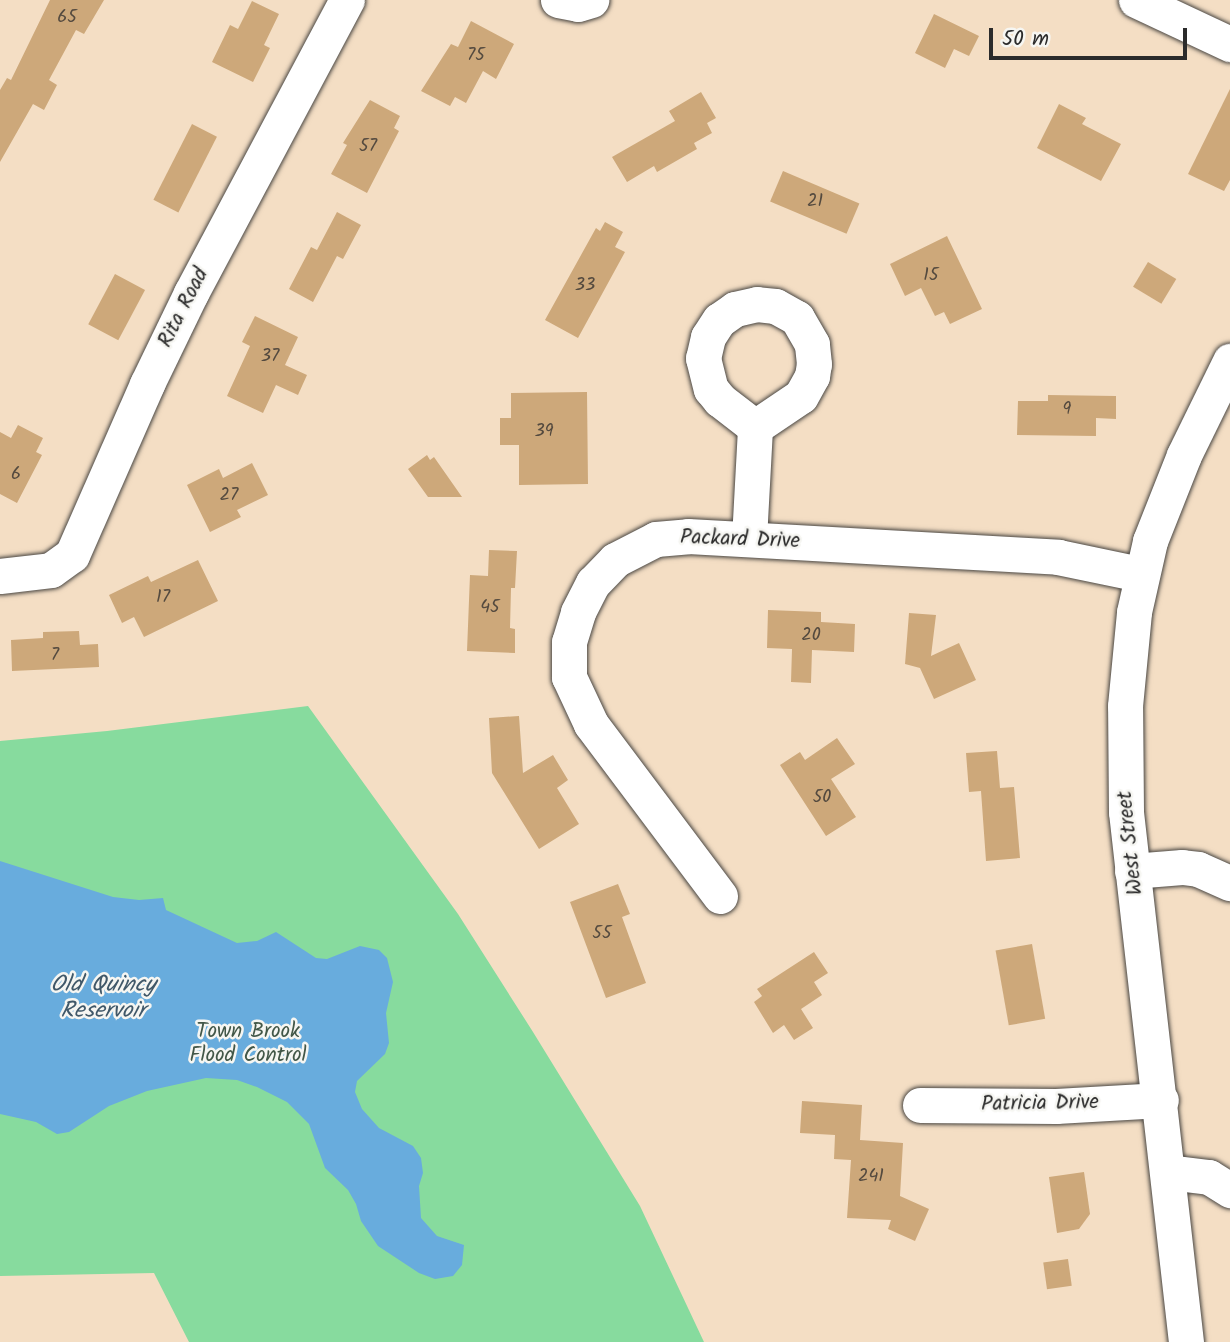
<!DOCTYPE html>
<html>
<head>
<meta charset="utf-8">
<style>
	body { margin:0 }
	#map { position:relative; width:1230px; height:1342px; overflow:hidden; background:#f4dec4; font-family:Kalam,sans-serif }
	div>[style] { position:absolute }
	.green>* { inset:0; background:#87db9e }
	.water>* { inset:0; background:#68acdd }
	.building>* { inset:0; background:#cda87a; transform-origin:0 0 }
	.roads { filter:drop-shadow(0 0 2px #494642) drop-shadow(0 0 2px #494642) }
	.minor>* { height:35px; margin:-17.5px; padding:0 17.5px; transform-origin:17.5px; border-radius:17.5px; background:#fff }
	span { translate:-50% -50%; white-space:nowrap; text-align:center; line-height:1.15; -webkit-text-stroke:5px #f6f6f2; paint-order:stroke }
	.number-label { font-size:18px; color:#544a3f }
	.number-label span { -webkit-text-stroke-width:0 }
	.street-label { font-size:21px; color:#2b2b2b }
	.park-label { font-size:21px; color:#425748 }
	.water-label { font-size:23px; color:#405869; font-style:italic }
	.scale { position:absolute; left:989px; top:28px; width:198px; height:32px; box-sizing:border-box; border:4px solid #2b2b2b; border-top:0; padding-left:9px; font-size:21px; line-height:24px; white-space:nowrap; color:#2b2b2b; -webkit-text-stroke:5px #f6f6f2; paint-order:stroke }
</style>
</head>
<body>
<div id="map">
	<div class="green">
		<i style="clip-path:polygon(308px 706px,458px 914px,533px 1032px,640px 1206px,704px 1342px,189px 1342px,154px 1273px,0 1276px,0 741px,107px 731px)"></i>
	</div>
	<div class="water">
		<i style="clip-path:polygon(0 861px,113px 897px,139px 900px,163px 898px,166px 910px,237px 943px,257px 941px,276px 932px,316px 958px,327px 959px,360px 946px,379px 950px,387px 958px,393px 982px,386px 1013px,389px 1043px,385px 1054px,357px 1081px,355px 1092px,362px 1109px,379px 1128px,413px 1146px,421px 1158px,423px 1173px,419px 1186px,421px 1218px,437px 1236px,464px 1245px,462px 1265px,453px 1276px,435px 1279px,419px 1273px,378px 1246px,361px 1221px,356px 1204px,348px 1190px,325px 1168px,309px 1124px,287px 1102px,257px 1087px,237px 1080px,206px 1078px,147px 1091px,109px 1106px,69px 1132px,57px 1134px,36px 1122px,0 1114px)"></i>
	</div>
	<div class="building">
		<i style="clip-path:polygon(50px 0,104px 0,84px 34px,76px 30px,49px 80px,57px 85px,44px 110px,33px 104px,0 162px,0 90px,7px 78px,11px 80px)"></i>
		<i style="clip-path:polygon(252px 1px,279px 14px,264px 45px,270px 48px,253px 82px,212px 62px,230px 25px,238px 29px)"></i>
		<i style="clip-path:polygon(934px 14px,979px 36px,969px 56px,954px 49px,945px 68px,915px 53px)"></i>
		<i style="clip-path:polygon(471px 21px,514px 44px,496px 79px,483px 71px,466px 103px,455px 97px,450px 106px,421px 91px,451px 44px,458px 47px)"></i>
		<i style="clip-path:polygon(1230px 89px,1230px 180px,1224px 191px,1188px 174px)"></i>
		<i style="clip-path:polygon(701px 92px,716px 118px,707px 123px,712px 133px,694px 143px,697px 149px,657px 172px,654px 166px,627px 182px,612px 157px,675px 121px,669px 111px)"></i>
		<i style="clip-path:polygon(370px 100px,400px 116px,394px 128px,399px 131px,367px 193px,331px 174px,347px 145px,343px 143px)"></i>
		<i style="clip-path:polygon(1059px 104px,1086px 118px,1082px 124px,1121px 144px,1101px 181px,1037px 148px)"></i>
		<i style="left:192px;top:124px;width:28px;height:85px;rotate:27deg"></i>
		<i style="left:783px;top:171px;width:83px;height:33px;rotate:23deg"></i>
		<i style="clip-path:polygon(337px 212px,361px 225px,343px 259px,337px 256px,313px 302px,289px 289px,311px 247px,317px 250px)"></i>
		<i style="clip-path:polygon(605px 222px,623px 232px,615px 247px,625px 252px,578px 338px,545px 320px,596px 228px,600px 231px)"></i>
		<i style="clip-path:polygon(947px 236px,982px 309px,950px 324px,944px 312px,935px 316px,921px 288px,905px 296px,890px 264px)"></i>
		<i style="left:1148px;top:262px;width:33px;height:29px;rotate:31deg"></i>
		<i style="left:115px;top:274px;width:34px;height:57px;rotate:28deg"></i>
		<i style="clip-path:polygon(255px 316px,298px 337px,285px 365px,307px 375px,298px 395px,276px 385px,263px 413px,227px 396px,250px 346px,242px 342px)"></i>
		<i style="clip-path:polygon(587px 392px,588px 484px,519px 485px,519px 445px,500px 445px,500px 418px,511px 418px,511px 393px)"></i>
		<i style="clip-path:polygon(1048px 395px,1116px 396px,1116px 419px,1096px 418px,1096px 436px,1017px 435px,1018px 401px,1048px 401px)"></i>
		<i style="clip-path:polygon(18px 425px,43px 438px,36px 452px,42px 455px,17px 503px,0 494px,0 432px,11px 438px)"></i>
		<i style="clip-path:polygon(427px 455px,430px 460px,434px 457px,462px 497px,428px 497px,408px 469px)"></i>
		<i style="clip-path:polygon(252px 463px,268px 495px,237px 510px,241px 517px,210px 532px,187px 485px,219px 469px,223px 478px)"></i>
		<i style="clip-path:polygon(489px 550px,517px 551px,515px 588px,511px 588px,510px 628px,515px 629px,515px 653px,467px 651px,470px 575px,488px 576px)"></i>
		<i style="clip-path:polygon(198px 560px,218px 601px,144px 637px,134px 617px,122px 623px,109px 595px,148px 576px,151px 582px)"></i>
		<i style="clip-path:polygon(768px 610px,821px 612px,821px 622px,855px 624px,854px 652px,812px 650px,811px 683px,791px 682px,792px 649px,767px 648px)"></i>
		<i style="clip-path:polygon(909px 613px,936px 615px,931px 656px,959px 643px,976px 680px,934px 699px,920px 668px,905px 664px)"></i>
		<i style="clip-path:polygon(79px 631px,80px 645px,98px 644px,99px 667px,12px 671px,11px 640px,43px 638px,43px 632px)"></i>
		<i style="clip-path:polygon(519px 716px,523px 773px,553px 755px,568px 780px,557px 788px,579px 824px,539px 849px,492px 773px,489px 718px)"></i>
		<i style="clip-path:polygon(837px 738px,855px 764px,831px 779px,856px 817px,826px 836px,780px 765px,800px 752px,805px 760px)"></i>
		<i style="clip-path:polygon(997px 751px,1000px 788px,1014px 787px,1020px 858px,986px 861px,981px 791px,969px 792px,966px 753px)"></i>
		<i style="clip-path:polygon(618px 884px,630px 914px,622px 917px,646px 983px,606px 998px,570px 902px)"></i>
		<i style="left:1032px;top:944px;width:76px;height:37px;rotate:80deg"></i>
		<i style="clip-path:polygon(814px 952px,828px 973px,814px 982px,822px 995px,801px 1009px,813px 1028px,794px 1040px,784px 1025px,773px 1033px,754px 1002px,762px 996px,757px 989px)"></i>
		<i style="clip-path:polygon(802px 1101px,862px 1105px,860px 1140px,903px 1143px,900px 1196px,929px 1209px,915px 1241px,888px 1229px,891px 1220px,847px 1218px,851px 1160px,834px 1159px,835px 1135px,800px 1133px)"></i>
		<i style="clip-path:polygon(1084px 1172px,1090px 1214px,1079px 1229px,1057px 1233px,1049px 1177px)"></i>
		<i style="left:1068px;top:1259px;width:27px;height:25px;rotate:82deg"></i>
	</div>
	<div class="roads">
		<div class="minor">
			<i style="left:558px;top:0;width:20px;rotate:11deg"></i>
			<i style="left:578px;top:4px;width:14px;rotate:-17deg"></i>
			<i style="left:1136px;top:0;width:104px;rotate:25.1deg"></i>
			<i style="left:749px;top:539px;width:112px;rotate:-86.9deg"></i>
			<i style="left:755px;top:427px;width:55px;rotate:-34deg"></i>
			<i style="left:801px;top:396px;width:23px;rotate:-61deg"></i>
			<i style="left:812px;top:376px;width:12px;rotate:-81deg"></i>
			<i style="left:814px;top:364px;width:20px;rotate:-96deg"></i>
			<i style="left:812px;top:344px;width:30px;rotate:-120deg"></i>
			<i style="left:797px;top:318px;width:25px;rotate:-151deg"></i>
			<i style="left:775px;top:306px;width:18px;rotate:-174deg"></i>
			<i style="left:757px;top:304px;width:23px;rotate:167deg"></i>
			<i style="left:735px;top:309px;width:19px;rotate:145deg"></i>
			<i style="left:719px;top:320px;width:20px;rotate:123deg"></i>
			<i style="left:708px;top:337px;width:22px;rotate:103deg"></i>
			<i style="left:703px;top:358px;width:32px;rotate:76deg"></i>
			<i style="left:711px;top:389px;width:14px;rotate:51deg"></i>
			<i style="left:720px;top:400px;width:44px;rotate:37.6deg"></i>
			<i style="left:0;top:576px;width:51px;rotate:-6.7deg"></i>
			<i style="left:51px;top:570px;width:26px;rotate:-36deg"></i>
			<i style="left:72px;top:555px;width:187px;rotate:-66.3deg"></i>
			<i style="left:147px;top:384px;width:101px;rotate:-64.2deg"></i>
			<i style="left:191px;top:293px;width:332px;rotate:-62deg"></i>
			<i style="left:1132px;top:871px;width:50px;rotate:-4.6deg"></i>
			<i style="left:1182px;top:867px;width:16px;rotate:7deg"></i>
			<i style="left:1198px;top:869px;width:35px;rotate:24deg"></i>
			<i style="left:720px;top:896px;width:215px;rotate:-126.9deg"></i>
			<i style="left:591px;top:724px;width:52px;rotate:-115.1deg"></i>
			<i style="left:569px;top:677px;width:35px;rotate:-90deg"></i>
			<i style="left:569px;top:642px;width:31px;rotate:-73deg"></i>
			<i style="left:578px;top:612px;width:33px;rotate:-63deg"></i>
			<i style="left:593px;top:583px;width:32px;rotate:-46deg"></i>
			<i style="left:615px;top:560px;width:46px;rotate:-27.1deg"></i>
			<i style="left:656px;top:539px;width:32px;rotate:-5deg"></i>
			<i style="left:688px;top:536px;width:371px;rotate:3.2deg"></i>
			<i style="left:1058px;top:557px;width:84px;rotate:11.7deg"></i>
			<i style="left:920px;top:1105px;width:136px;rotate:0.4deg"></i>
			<i style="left:1056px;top:1106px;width:105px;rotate:-3.3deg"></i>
			<i style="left:1168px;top:1172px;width:41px;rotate:7deg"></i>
			<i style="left:1209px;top:1177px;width:25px;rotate:32deg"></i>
			<i style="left:1186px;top:1342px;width:533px;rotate:-96.46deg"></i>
			<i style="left:1126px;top:812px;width:106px;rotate:-90.5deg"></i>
			<i style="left:1125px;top:706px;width:94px;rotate:-84.5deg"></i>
			<i style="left:1134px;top:612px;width:73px;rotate:-77.3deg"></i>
			<i style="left:1150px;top:541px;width:92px;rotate:-68.4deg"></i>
			<i style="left:1184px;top:455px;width:105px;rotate:-63.9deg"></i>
		</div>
	</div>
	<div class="number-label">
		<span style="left:67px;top:18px">65</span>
		<span style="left:476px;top:56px">75</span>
		<span style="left:368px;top:147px">57</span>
		<span style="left:815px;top:202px">21</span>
		<span style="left:931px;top:276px">15</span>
		<span style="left:585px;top:286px">33</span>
		<span style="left:270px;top:357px">37</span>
		<span style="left:1067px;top:410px">9</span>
		<span style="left:544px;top:432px">39</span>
		<span style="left:16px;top:475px">6</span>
		<span style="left:229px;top:496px">27</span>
		<span style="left:163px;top:598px">17</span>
		<span style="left:490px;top:608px">45</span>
		<span style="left:811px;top:636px">20</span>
		<span style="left:55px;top:656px">7</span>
		<span style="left:822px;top:798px">50</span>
		<span style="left:602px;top:934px">55</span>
		<span style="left:871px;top:1177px">241</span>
	</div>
	<div class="street-label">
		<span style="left:184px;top:308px;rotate:-63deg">Rita Road</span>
		<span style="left:740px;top:540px;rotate:2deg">Packard Drive</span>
		<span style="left:1131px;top:843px;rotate:-96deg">West Street</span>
		<span style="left:1040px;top:1104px;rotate:-1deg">Patricia Drive</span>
	</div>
	<div class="park-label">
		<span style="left:248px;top:1044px">Town Brook<br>Flood Control</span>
	</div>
	<div class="water-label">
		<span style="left:103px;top:998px">Old Quincy<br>Reservoir</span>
	</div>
	<div class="scale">50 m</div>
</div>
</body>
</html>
